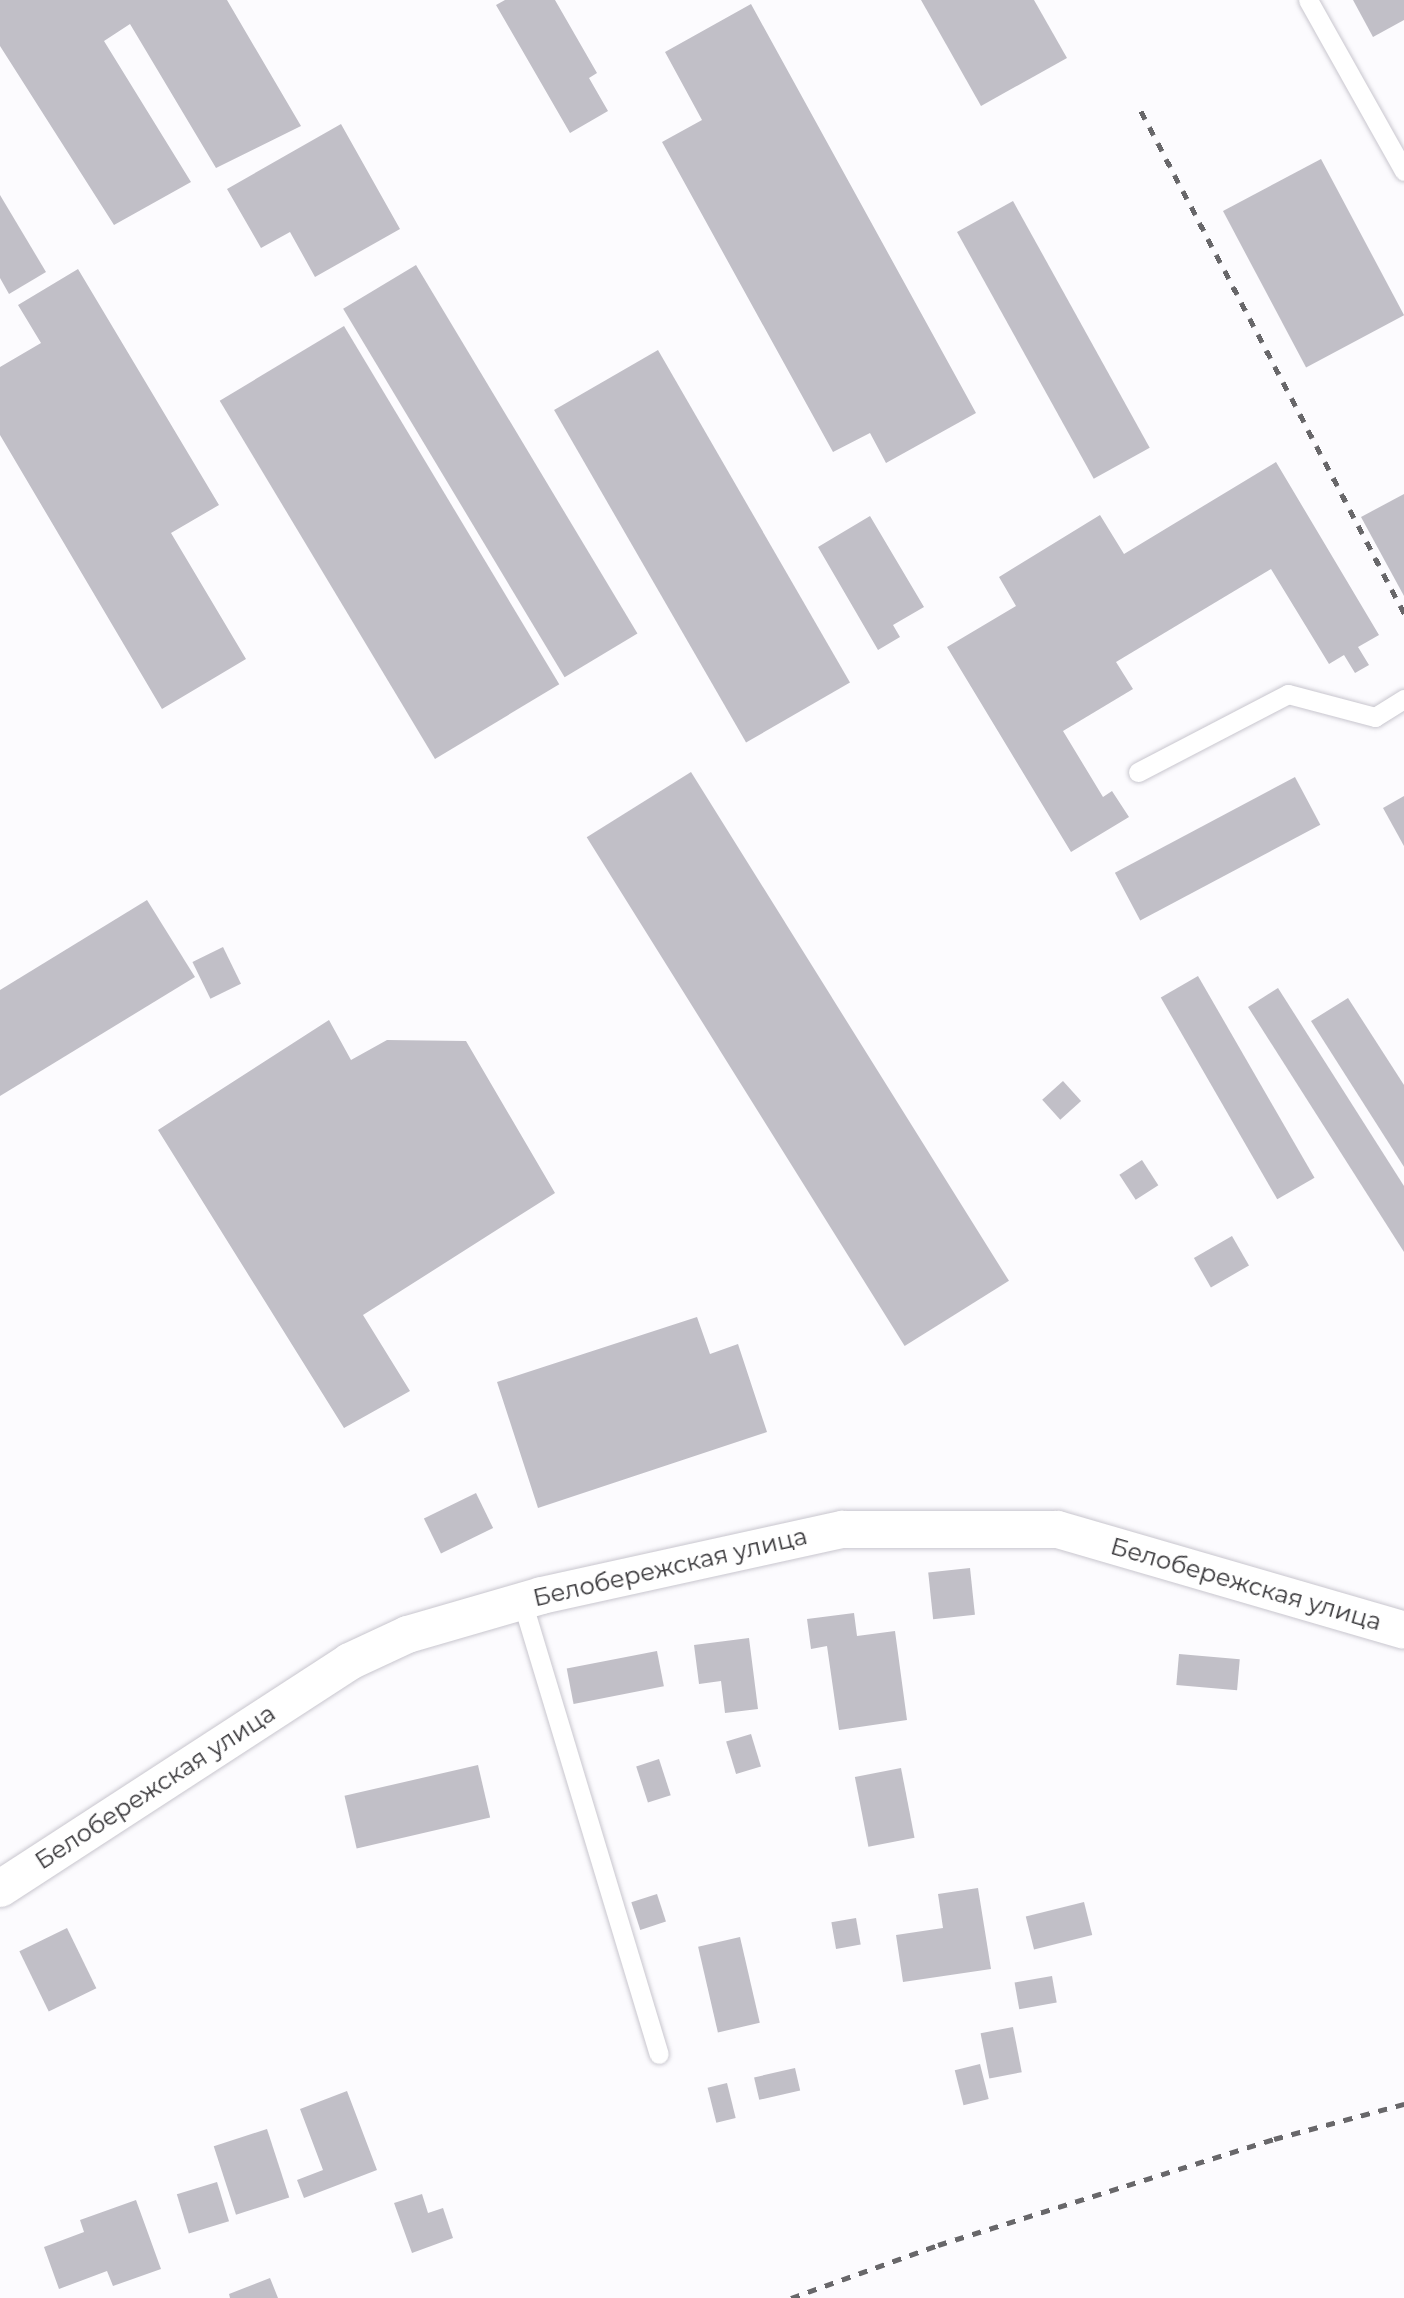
<!DOCTYPE html>
<html>
<head>
<meta charset="utf-8">
<style>
	body { margin:0 }
	#map { position:relative; width:1404px; height:2298px; overflow:hidden; background:#fcfbfe; font-family:Montserrat,sans-serif }
	div>[style] { position:absolute }
	.building>* { inset:0; background:#c1bfc7; transform-origin:0 0 }
	.roads { filter:drop-shadow(0 0 2px #c8c6ce) drop-shadow(0 0 2px #c8c6ce) }
	.service>* { height:19px; margin:-9.5px; padding:0 9.5px; transform-origin:9.5px; border-radius:9.5px; background:#fff }
	.minor>* { height:37px; margin:-18.5px; padding:0 18.5px; transform-origin:18.5px; border-radius:18.5px; background:#fff }
	.rail>* { height:5px; margin-top:-2.5px; transform-origin:0; background:repeating-linear-gradient(90deg,#68676a 0 9px,transparent 0 18px) }
	span { translate:-50% -50%; white-space:nowrap; text-align:center; line-height:1.15; -webkit-text-stroke:5px #fff; paint-order:stroke }
	.street-label { font-size:24px; color:#38373a }
</style>
</head>
<body>
<div id="map">
	<div class="building">
		<i style="clip-path:polygon(0 0,227px 0,301px 126px,216px 168px,130px 24px,104px 41px,191px 182px,114px 225px,0 46px)"></i>
		<i style="clip-path:polygon(505px 0,555px 0,597px 73px,589px 78px,608px 111px,570px 133px,496px 5px)"></i>
		<i style="clip-path:polygon(921px 0,1034px 0,1067px 58px,981px 106px)"></i>
		<i style="clip-path:polygon(1353px 0,1404px 0,1404px 20px,1373px 37px)"></i>
		<i style="clip-path:polygon(751px 4px,976px 413px,886px 463px,870px 433px,833px 452px,662px 142px,702px 120px,665px 52px)"></i>
		<i style="clip-path:polygon(341px 124px,400px 229px,315px 277px,290px 232px,261px 248px,227px 189px)"></i>
		<i style="left:1321px;top:159px;width:177px;height:111px;rotate:62deg"></i>
		<i style="clip-path:polygon(0 195px,46px 272px,9px 294px,0 278px)"></i>
		<i style="left:1013px;top:201px;width:282px;height:64px;rotate:61deg"></i>
		<i style="left:416px;top:265px;width:430px;height:85px;rotate:59deg"></i>
		<i style="clip-path:polygon(78px 269px,219px 505px,171px 533px,246px 659px,162px 709px,0 435px,0 367px,41px 343px,18px 305px)"></i>
		<i style="left:344px;top:326px;width:418px;height:145px;rotate:59deg"></i>
		<i style="left:658px;top:350px;width:384px;height:120px;rotate:60deg"></i>
		<i style="clip-path:polygon(1276px 462px,1379px 635px,1358px 647px,1369px 665px,1355px 673px,1344px 655px,1329px 664px,1271px 569px,1116px 662px,1133px 689px,1063px 731px,1103px 797px,1112px 791px,1129px 817px,1071px 852px,947px 647px,1016px 606px,999px 577px,1100px 515px,1124px 554px)"></i>
		<i style="clip-path:polygon(1404px 494px,1404px 596px,1361px 517px)"></i>
		<i style="clip-path:polygon(870px 516px,924px 607px,893px 625px,900px 637px,878px 650px,818px 547px)"></i>
		<i style="left:691px;top:772px;width:600px;height:123px;rotate:58deg"></i>
		<i style="left:1295px;top:777px;width:54px;height:204px;rotate:62deg"></i>
		<i style="clip-path:polygon(1404px 796px,1404px 846px,1383px 808px)"></i>
		<i style="clip-path:polygon(147px 900px,195px 977px,0 1096px,0 990px)"></i>
		<i style="left:223px;top:947px;width:41px;height:34px;rotate:64deg"></i>
		<i style="left:1198px;top:976px;width:233px;height:43px;rotate:60deg"></i>
		<i style="clip-path:polygon(1278px 988px,1404px 1186px,1404px 1252px,1248px 1007px)"></i>
		<i style="clip-path:polygon(1348px 998px,1404px 1085px,1404px 1167px,1311px 1021px)"></i>
		<i style="clip-path:polygon(329px 1020px,351px 1060px,387px 1040px,466px 1041px,555px 1193px,363px 1315px,410px 1391px,344px 1428px,158px 1130px)"></i>
		<i style="left:1063px;top:1081px;width:27px;height:28px;rotate:48deg"></i>
		<i style="left:1142px;top:1160px;width:30px;height:27px;rotate:57deg"></i>
		<i style="left:1232px;top:1236px;width:34px;height:44px;rotate:60deg"></i>
		<i style="clip-path:polygon(697px 1317px,710px 1354px,738px 1344px,767px 1432px,538px 1508px,497px 1382px)"></i>
		<i style="left:476px;top:1493px;width:39px;height:58px;rotate:64deg"></i>
		<i style="left:970px;top:1568px;width:47px;height:42px;rotate:84deg"></i>
		<i style="clip-path:polygon(854px 1613px,857px 1636px,895px 1631px,907px 1720px,839px 1730px,827px 1646px,811px 1649px,807px 1619px)"></i>
		<i style="clip-path:polygon(749px 1638px,758px 1709px,725px 1713px,721px 1681px,699px 1684px,694px 1645px)"></i>
		<i style="left:657px;top:1651px;width:36px;height:92px;rotate:79deg"></i>
		<i style="left:1179px;top:1654px;width:61px;height:31px;rotate:5deg"></i>
		<i style="left:751px;top:1734px;width:34px;height:26px;rotate:73deg"></i>
		<i style="left:659px;top:1759px;width:38px;height:24px;rotate:72deg"></i>
		<i style="left:478px;top:1765px;width:54px;height:137px;rotate:77deg"></i>
		<i style="left:901px;top:1768px;width:71px;height:47px;rotate:79deg"></i>
		<i style="clip-path:polygon(978px 1888px,991px 1969px,903px 1982px,896px 1935px,943px 1928px,938px 1894px)"></i>
		<i style="left:657px;top:1894px;width:29px;height:27px;rotate:72deg"></i>
		<i style="left:1084px;top:1902px;width:34px;height:60px;rotate:76deg"></i>
		<i style="left:856px;top:1918px;width:27px;height:25px;rotate:80deg"></i>
		<i style="left:67px;top:1928px;width:67px;height:53px;rotate:64deg"></i>
		<i style="left:740px;top:1937px;width:88px;height:43px;rotate:77deg"></i>
		<i style="left:1052px;top:1976px;width:27px;height:38px;rotate:80deg"></i>
		<i style="left:1013px;top:2027px;width:46px;height:33px;rotate:79deg"></i>
		<i style="left:980px;top:2064px;width:36px;height:26px;rotate:76deg"></i>
		<i style="left:795px;top:2068px;width:23px;height:42px;rotate:77deg"></i>
		<i style="left:727px;top:2083px;width:36px;height:20px;rotate:76deg"></i>
		<i style="clip-path:polygon(347px 2091px,377px 2170px,304px 2198px,297px 2180px,323px 2170px,300px 2109px)"></i>
		<i style="left:267px;top:2129px;width:72px;height:56px;rotate:72deg"></i>
		<i style="left:217px;top:2182px;width:41px;height:42px;rotate:73deg"></i>
		<i style="clip-path:polygon(422px 2194px,428px 2213px,443px 2208px,453px 2238px,412px 2253px,394px 2203px)"></i>
		<i style="clip-path:polygon(136px 2200px,161px 2269px,113px 2286px,107px 2271px,59px 2289px,44px 2247px,84px 2232px,80px 2220px)"></i>
		<i style="clip-path:polygon(270px 2278px,278px 2298px,230px 2298px,229px 2294px)"></i>
	</div>
	<div class="roads">
		<div class="service">
			<i style="left:1308px;top:0;width:196px;rotate:60.7deg"></i>
			<i style="left:1138px;top:772px;width:169px;rotate:-27.5deg"></i>
			<i style="left:1288px;top:694px;width:90px;rotate:14.8deg"></i>
			<i style="left:1375px;top:717px;width:34px;rotate:-32deg"></i>
			<i style="left:522px;top:1601px;width:473px;rotate:73.2deg"></i>
		</div>
		<div class="minor">
			<i style="left:0;top:1888px;width:416px;rotate:-33deg"></i>
			<i style="left:349px;top:1661px;width:64px;rotate:-25deg"></i>
			<i style="left:407px;top:1634px;width:140px;rotate:-16.2deg"></i>
			<i style="left:541px;top:1595px;width:308px;rotate:-12.4deg"></i>
			<i style="left:842px;top:1529px;width:215px"></i>
			<i style="left:1057px;top:1529px;width:361px;rotate:16.2deg"></i>
		</div>
	</div>
	<div class="rail">
		<i style="left:1141px;top:111px;width:567px;rotate:62.35deg"></i>
		<i style="left:791px;top:2298px;width:156px;rotate:-19.8deg"></i>
		<i style="left:938px;top:2245px;width:352px;rotate:-17.5deg"></i>
		<i style="left:1274px;top:2139px;width:135px;rotate:-15.1deg"></i>
	</div>
	<div class="street-label">
		<span style="left:670px;top:1567px;rotate:-13deg">Белобережская улица</span>
		<span style="left:1246px;top:1584px;rotate:16deg">Белобережская улица</span>
		<span style="left:155px;top:1787px;rotate:-33deg">Белобережская улица</span>
	</div>
</div>
</body>
</html>
